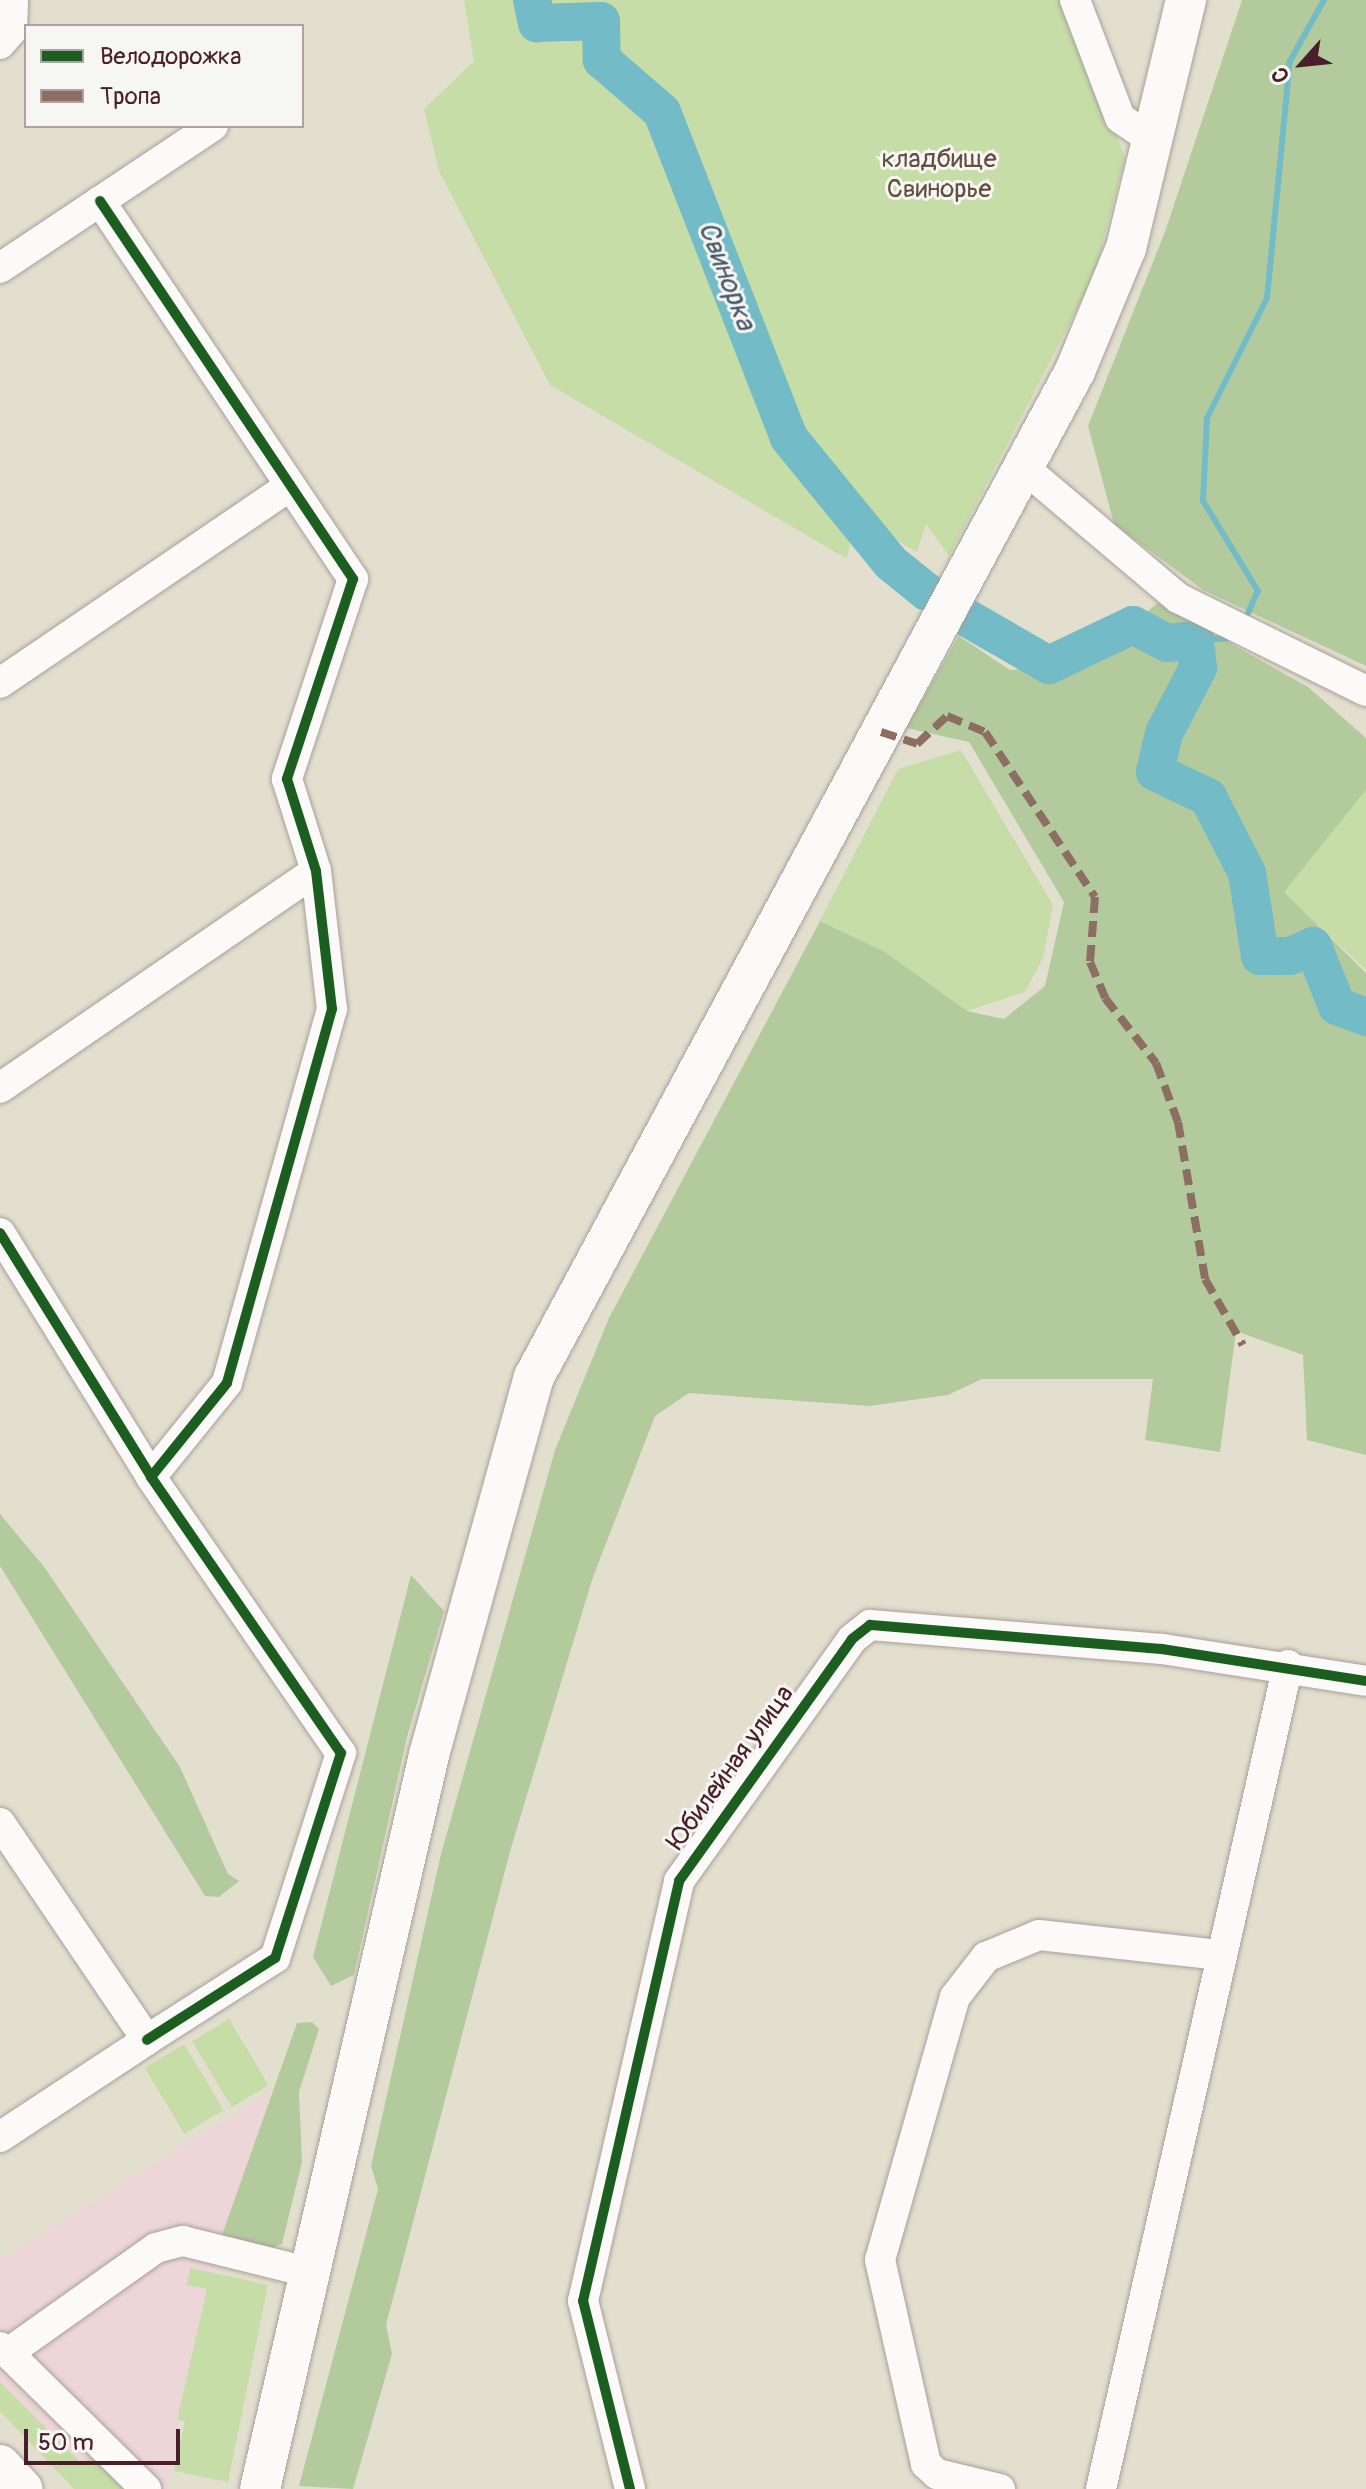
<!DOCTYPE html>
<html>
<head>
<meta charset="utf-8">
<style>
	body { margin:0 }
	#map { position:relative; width:1366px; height:2489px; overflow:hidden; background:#e3dfcf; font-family:Pangolin,sans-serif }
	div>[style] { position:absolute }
	.built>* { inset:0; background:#ecd6d8 }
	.green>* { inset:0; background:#c6dda7; transform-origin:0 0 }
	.forest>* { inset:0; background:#b3cb9c }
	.stream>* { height:6px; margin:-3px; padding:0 3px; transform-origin:3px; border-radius:3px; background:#73bbc6 }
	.river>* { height:38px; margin:-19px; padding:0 19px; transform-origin:19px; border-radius:19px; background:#73bbc6 }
	.roads { filter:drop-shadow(0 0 2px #a8a099) drop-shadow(0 0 2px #a8a099) }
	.minor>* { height:30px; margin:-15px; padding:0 15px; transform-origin:15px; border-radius:15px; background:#fbfaf8 }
	.major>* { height:40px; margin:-20px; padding:0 20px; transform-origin:20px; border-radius:20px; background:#fbfaf8 }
	.quiet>* { height:8px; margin-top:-4px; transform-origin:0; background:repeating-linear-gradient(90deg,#8d6e63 0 16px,transparent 0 24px) }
	.cycleway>* { height:10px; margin:-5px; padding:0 5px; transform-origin:5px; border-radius:5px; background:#1b5e20 }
	span { translate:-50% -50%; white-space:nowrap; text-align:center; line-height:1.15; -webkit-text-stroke:6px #f6f6f2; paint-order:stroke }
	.park-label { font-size:26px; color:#634e42 }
	.street-label { font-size:26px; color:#4a1f2b }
	.water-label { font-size:28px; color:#475767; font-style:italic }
	.legend { position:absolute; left:24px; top:24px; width:280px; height:104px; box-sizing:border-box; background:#f6f6f2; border:2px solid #b1a0a2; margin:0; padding:10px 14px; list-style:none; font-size:24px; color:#4a1f2b }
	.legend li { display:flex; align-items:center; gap:16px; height:40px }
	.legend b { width:40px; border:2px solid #b1a0a2 }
	.north { position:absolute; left:1262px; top:24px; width:80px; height:80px; -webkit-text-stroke:6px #f6f6f2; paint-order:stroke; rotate:243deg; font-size:22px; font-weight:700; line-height:32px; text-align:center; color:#4a1f2b }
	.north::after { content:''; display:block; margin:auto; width:28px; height:36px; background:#4a1f2b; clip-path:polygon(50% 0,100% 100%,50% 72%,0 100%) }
	.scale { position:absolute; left:24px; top:2429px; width:156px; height:36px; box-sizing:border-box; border:4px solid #4a1f2b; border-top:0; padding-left:10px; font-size:24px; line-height:28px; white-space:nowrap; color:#4a1f2b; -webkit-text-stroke:6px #f6f6f2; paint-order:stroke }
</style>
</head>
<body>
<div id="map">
	<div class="built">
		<i style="clip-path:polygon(271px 2091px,208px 2289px,167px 2489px,74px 2489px,0 2411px,0 2260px)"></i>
	</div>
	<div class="green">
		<i style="clip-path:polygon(464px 0,1065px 0,1125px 158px,1094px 277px,949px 556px,926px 524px,917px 552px,854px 517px,847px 559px,550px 385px,439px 171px,424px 109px,474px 61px)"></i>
		<i style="clip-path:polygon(961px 750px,1053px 905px,1043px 958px,1025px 992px,967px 1011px,885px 952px,820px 921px,898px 769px)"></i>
		<i style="clip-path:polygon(1366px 790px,1366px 970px,1283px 892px)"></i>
		<i style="left:229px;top:2019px;width:77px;height:43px;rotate:59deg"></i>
		<i style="left:184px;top:2044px;width:77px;height:46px;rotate:59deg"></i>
		<i style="clip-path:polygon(191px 2268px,268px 2285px,228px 2482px,174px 2471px,185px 2421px,177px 2420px,207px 2289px,186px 2285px)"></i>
		<i style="clip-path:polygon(0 2382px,82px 2464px,90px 2457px,104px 2464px,130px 2489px,74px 2489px,0 2411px)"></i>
	</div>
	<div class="forest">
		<i style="clip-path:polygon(1242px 0,1366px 0,1366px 666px,1203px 590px,1114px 524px,1088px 426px,1166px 229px)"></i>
		<i style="clip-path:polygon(1158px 603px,1308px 687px,1366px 738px,1366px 790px,1284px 892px,1366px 973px,1366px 1455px,1307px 1440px,1303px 1355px,1236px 1331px,1220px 1452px,1145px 1440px,1153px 1379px,982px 1379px,948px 1395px,869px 1406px,689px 1393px,655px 1416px,592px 1580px,511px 1848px,386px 2325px,392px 2354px,353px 2489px,299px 2486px,378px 2189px,371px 2166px,441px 1854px,555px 1450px,609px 1318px,820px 921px,885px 952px,967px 1011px,1004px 1019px,1045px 986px,1064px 902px,969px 742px,906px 728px,959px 636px,1010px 670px,1081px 665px)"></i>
		<i style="clip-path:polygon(0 1514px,45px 1568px,180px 1767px,228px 1874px,239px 1881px,219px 1897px,205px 1896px,0 1566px)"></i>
		<i style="clip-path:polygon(411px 1575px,444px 1611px,407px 1737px,354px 1975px,331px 1986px,313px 1957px)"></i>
		<i style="clip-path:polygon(312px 2022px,319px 2029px,299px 2092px,302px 2162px,282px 2244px,267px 2250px,222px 2235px,297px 2023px)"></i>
	</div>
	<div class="stream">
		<i style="left:1248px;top:613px;width:24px;rotate:-66deg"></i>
		<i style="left:1258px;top:591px;width:105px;rotate:-121.4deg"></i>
		<i style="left:1203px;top:501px;width:83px;rotate:-87.2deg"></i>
		<i style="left:1207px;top:418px;width:134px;rotate:-63.4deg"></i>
		<i style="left:1267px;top:298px;width:238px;rotate:-84.5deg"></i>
		<i style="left:1290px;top:61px;width:70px;rotate:-60.9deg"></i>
		<i style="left:1195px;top:640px;width:38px;rotate:-3deg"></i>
	</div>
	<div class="river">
		<i style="left:532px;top:0;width:24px;rotate:78deg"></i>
		<i style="left:537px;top:23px;width:64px;rotate:-1.8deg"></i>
		<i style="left:601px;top:21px;width:39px;rotate:89deg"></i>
		<i style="left:602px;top:60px;width:79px;rotate:40.9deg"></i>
		<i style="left:662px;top:112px;width:350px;rotate:68.7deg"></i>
		<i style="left:789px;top:438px;width:161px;rotate:50.8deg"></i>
		<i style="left:891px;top:563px;width:46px;rotate:38.9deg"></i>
		<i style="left:962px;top:615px;width:100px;rotate:29.9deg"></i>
		<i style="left:1049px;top:665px;width:93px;rotate:-25.5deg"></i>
		<i style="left:1133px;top:625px;width:38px;rotate:28deg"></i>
		<i style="left:1167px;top:643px;width:28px;rotate:-6deg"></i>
		<i style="left:1195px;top:640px;width:28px;rotate:84deg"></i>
		<i style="left:1198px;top:668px;width:73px;rotate:117.6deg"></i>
		<i style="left:1164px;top:733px;width:40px;rotate:103deg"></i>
		<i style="left:1155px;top:772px;width:59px;rotate:25.3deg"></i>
		<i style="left:1208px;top:797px;width:85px;rotate:62.8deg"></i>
		<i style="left:1247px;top:873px;width:84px;rotate:81.1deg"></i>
		<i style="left:1260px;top:956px;width:30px"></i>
		<i style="left:1290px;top:956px;width:25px;rotate:-23deg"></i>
		<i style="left:1313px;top:946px;width:65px;rotate:68.2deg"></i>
		<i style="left:1337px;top:1006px;width:31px;rotate:21deg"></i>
	</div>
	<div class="roads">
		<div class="minor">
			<i style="left:1075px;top:0;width:126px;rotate:69.1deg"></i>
			<i style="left:1120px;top:118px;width:41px;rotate:34.1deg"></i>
			<i style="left:0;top:44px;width:18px;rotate:-49deg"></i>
			<i style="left:12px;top:30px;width:30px;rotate:-88deg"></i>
			<i style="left:100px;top:201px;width:455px;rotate:56.2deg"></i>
			<i style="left:353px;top:579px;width:211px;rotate:108.3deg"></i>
			<i style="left:287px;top:779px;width:96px;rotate:72.5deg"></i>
			<i style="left:316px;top:871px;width:139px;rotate:83.4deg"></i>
			<i style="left:332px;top:1009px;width:388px;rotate:105.7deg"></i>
			<i style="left:227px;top:1383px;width:121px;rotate:129deg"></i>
			<i style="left:0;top:268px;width:256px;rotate:-33.7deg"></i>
			<i style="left:1024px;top:468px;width:202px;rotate:40.2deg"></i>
			<i style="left:1178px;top:598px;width:210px;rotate:26.3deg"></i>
			<i style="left:0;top:683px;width:347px;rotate:-34.2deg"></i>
			<i style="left:0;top:1088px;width:383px;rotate:-34.5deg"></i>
			<i style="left:0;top:1233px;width:287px;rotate:58.2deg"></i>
			<i style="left:151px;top:1477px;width:335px;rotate:55.5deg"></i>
			<i style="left:341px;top:1753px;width:215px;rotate:107.8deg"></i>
			<i style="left:275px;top:1958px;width:152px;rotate:147.4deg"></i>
			<i style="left:0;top:1823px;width:262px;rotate:55.9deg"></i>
			<i style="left:147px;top:2040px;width:176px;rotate:146.6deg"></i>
			<i style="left:0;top:2347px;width:10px;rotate:37deg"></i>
			<i style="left:8px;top:2353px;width:181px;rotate:-35.4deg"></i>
			<i style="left:156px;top:2248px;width:28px;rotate:-15deg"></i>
			<i style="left:183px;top:2241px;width:133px;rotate:13.9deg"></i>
			<i style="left:8px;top:2353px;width:194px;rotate:44.6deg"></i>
			<i style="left:630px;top:2489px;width:194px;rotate:-104deg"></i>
			<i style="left:583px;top:2301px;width:431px;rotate:-77.1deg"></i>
			<i style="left:679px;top:1881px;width:297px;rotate:-54.4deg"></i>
			<i style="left:852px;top:1639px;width:23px;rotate:-38deg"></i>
			<i style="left:870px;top:1625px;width:293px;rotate:4.7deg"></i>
			<i style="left:1162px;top:1649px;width:206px;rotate:8.9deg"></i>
			<i style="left:1000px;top:2489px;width:65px;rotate:-166.6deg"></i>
			<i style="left:937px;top:2474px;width:15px;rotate:-138deg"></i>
			<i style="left:926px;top:2464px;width:209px;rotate:-102.7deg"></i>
			<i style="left:880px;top:2260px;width:273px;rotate:-74.1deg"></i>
			<i style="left:955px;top:1997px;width:51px;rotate:-52.2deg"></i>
			<i style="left:986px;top:1957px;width:57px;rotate:-22.5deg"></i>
			<i style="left:1039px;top:1935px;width:183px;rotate:6.3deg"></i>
			<i style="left:1101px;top:2489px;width:845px;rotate:-77.21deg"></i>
		</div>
		<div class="major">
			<i style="left:0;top:2465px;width:33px;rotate:47deg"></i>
			<i style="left:260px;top:2489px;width:753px;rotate:-77.03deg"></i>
			<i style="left:429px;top:1755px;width:392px;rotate:-74.5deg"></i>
			<i style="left:534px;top:1377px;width:1142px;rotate:-61.73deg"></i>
			<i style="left:1075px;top:371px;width:133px;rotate:-67.5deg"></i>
			<i style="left:1126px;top:248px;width:255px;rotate:-76.4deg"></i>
		</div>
	</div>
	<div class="quiet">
		<i style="left:881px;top:732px;width:38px;rotate:18deg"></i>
		<i style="left:917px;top:744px;width:41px;rotate:-43deg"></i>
		<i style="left:947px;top:716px;width:41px;rotate:22.8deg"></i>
		<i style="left:985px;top:732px;width:198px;rotate:56.3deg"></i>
		<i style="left:1095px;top:897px;width:65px;rotate:94.4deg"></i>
		<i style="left:1090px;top:962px;width:39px;rotate:67deg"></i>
		<i style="left:1105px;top:998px;width:83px;rotate:51.9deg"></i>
		<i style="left:1156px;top:1063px;width:63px;rotate:69.6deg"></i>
		<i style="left:1178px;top:1122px;width:159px;rotate:80.2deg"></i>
		<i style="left:1205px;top:1279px;width:76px;rotate:60.1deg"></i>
	</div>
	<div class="cycleway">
		<i style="left:100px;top:201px;width:455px;rotate:56.2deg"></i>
		<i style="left:353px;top:579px;width:211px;rotate:108.3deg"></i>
		<i style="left:287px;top:779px;width:96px;rotate:72.5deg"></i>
		<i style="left:316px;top:871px;width:139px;rotate:83.4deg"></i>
		<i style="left:332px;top:1009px;width:388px;rotate:105.7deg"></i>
		<i style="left:227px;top:1383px;width:121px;rotate:129deg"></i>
		<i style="left:0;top:1233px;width:287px;rotate:58.2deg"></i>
		<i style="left:151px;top:1477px;width:335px;rotate:55.5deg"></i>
		<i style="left:341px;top:1753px;width:215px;rotate:107.8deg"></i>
		<i style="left:275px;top:1958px;width:152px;rotate:147.4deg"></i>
		<i style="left:630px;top:2489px;width:194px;rotate:-104deg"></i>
		<i style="left:583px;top:2301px;width:431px;rotate:-77.1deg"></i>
		<i style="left:679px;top:1881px;width:297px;rotate:-54.4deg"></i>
		<i style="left:852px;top:1639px;width:23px;rotate:-38deg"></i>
		<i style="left:870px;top:1625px;width:293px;rotate:4.7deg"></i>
		<i style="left:1162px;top:1649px;width:206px;rotate:8.9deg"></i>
	</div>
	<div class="park-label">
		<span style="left:939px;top:175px">кладбище<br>Свинорье</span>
	</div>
	<div class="street-label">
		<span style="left:731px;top:1768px;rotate:-54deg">Юбилейная улица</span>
	</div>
	<div class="water-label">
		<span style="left:726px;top:276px;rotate:69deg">Свинорка</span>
	</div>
	<ul class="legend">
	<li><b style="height:10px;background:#1b5e20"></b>Велодорожка</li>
	<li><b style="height:10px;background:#8d6e63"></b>Тропа</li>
	</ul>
	<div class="north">С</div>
	<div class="scale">50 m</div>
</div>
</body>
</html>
